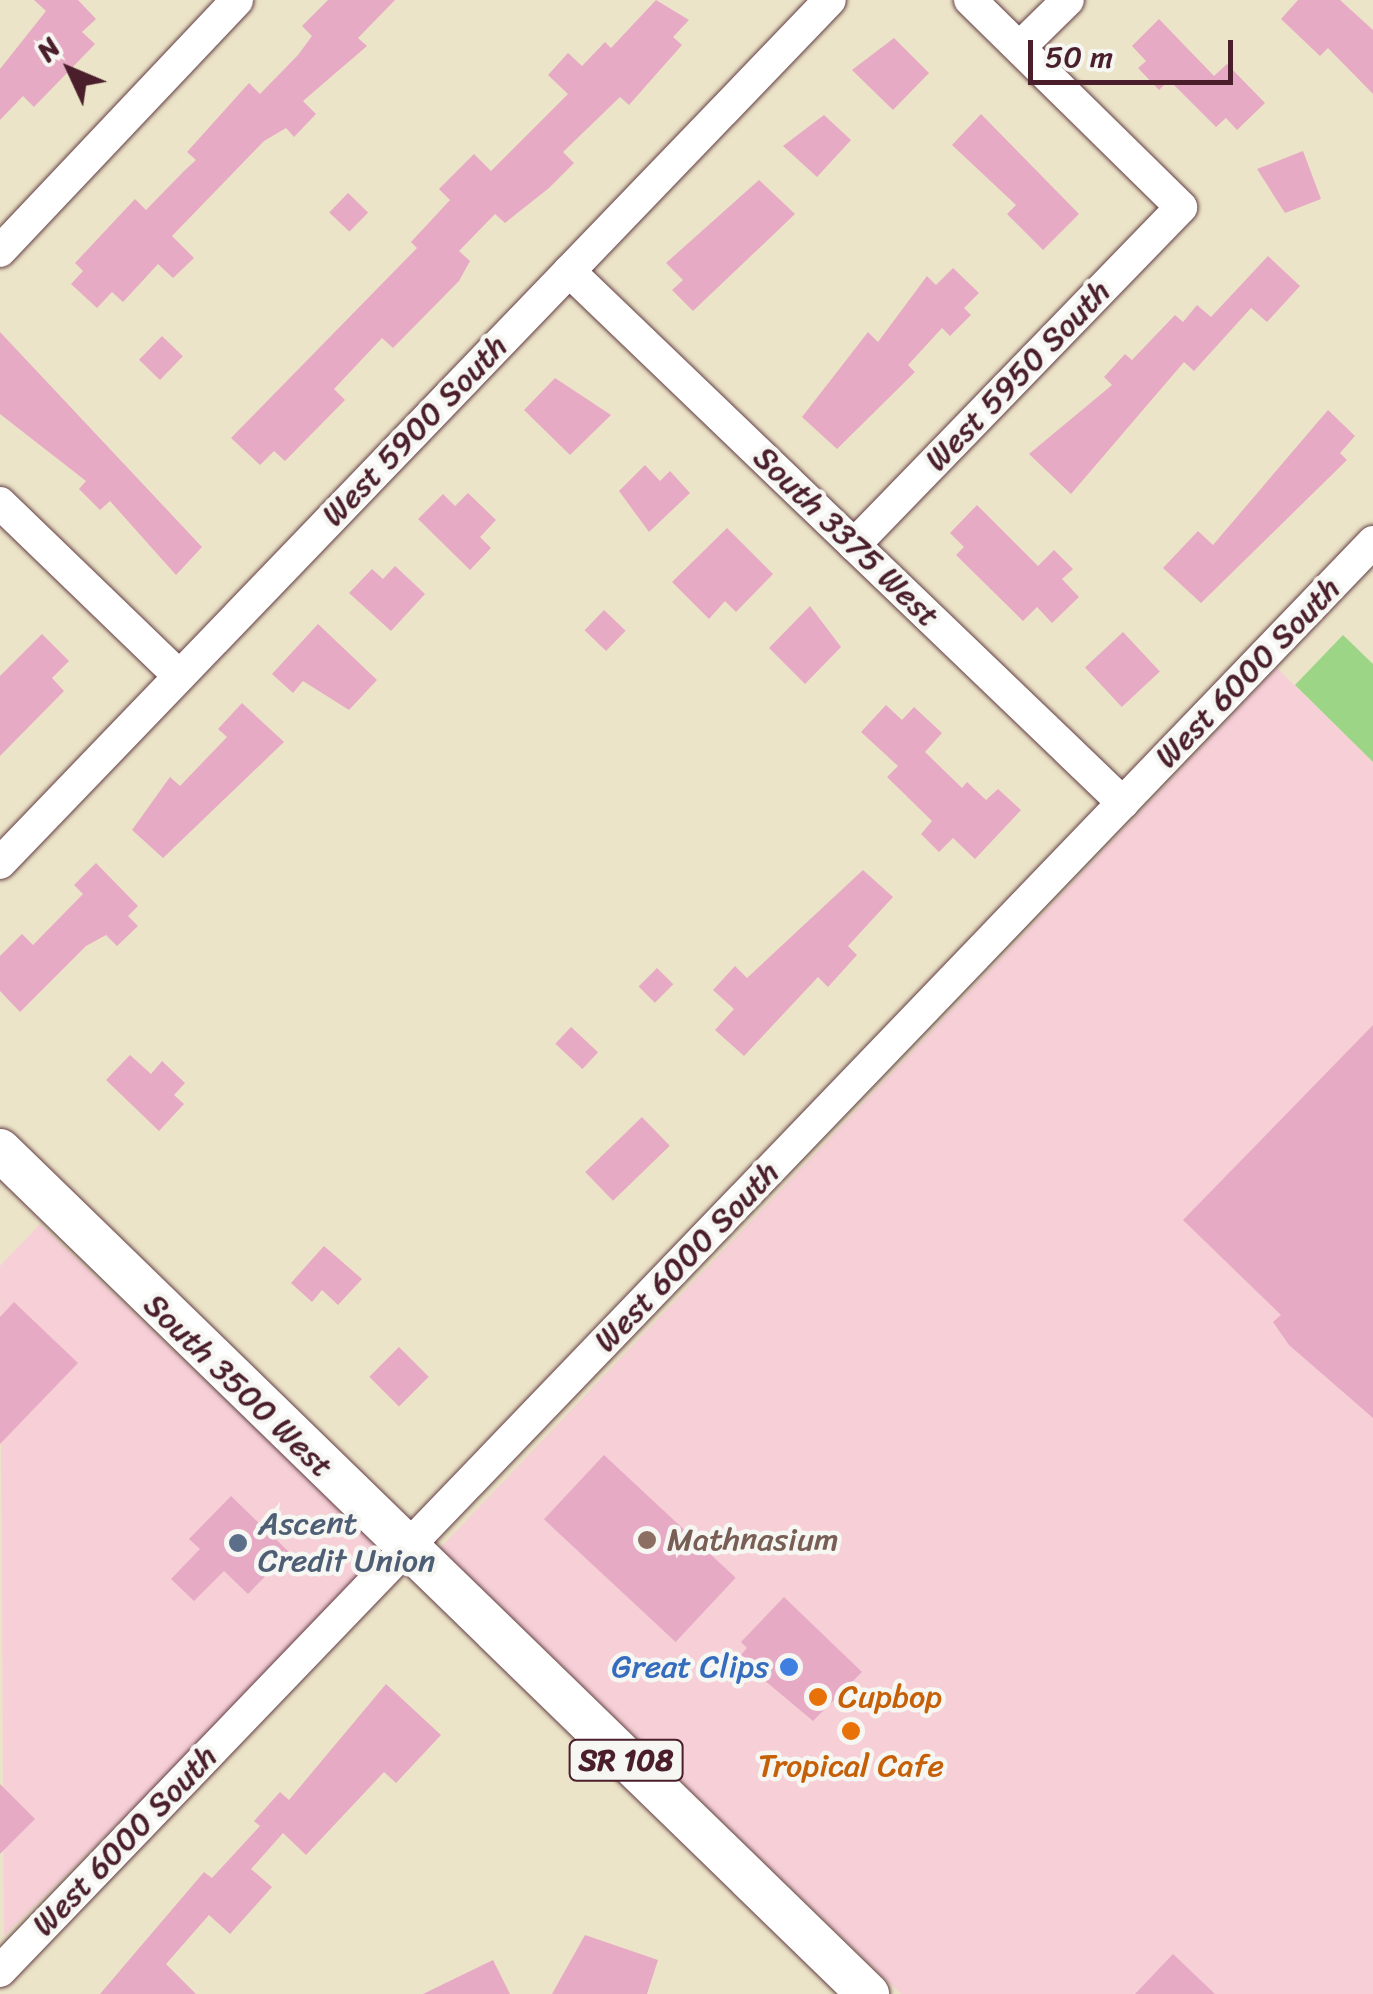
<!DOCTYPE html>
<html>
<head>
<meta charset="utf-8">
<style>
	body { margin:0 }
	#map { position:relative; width:1373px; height:1994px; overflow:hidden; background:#ece4c8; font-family:Sriracha,sans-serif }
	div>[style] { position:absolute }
	.built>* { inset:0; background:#f6cfd7 }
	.green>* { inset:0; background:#9dd587 }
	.building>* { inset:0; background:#e7aac4; transform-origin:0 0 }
	.roads { filter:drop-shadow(0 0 2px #623d43) drop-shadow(0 0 2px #623d43) }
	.minor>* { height:32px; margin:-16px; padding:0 16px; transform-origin:16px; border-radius:16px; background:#fff }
	.major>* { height:42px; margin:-21px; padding:0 21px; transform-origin:21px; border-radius:21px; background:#fff }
	.dots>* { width:28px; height:28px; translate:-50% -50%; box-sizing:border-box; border:5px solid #f6f6f2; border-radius:50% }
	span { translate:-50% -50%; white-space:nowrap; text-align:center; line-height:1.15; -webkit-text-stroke:9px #f6f6f2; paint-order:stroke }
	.shield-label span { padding:2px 8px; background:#f6f6f2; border:2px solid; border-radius:8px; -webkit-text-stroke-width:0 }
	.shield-label { font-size:30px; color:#4a1f2b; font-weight:700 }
	.street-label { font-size:32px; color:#4a1f2b }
	.service-label { font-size:32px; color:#4e5e75 }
	.left { translate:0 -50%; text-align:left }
	.education-label { font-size:32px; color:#785e54 }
	.shop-label { font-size:32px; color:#366cbe }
	.right { translate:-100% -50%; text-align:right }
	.food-label { font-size:32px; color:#c56008 }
	.north { position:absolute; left:20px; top:20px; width:100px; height:100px; -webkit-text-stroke:8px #f6f6f2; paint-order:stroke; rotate:314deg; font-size:28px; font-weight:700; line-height:40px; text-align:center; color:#4a1f2b }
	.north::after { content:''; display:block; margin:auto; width:35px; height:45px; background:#4a1f2b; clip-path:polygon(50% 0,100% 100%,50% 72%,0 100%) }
	.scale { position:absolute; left:1028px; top:40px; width:205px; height:45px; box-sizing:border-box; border:5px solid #4a1f2b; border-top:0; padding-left:12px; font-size:30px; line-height:35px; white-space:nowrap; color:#4a1f2b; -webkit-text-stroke:8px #f6f6f2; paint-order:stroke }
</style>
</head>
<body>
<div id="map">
	<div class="built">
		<i style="clip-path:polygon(1277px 668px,1373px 762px,1373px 1994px,901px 1994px,440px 1548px)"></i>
		<i style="clip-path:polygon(40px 1224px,388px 1555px,4px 1936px,0 1266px)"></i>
	</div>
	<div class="green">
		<i style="clip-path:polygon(1343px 635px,1373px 664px,1373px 762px,1295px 685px)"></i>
	</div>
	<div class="building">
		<i style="clip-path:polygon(34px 0,78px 0,96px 19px,82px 32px,95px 44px,34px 107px,23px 96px,0 120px,0 69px,46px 11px)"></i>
		<i style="clip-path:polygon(328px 0,395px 0,358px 38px,367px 46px,303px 101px,316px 114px,294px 137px,286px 128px,264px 141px,172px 236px,194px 258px,173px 278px,158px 264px,123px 302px,112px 292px,97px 308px,71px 284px,83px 271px,75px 263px,135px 199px,146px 210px,184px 171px,196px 160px,187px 152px,249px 83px,260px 94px,298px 55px,312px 36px,302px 26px)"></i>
		<i style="clip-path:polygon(656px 0,689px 20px,673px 37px,682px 45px,629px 105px,620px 97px,563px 152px,574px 163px,549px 188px,505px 223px,495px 214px,459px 251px,470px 261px,459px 281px,393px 348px,382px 338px,334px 389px,345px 400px,285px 461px,274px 451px,260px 465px,231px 438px,417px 248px,411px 242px,450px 200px,439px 189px,474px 154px,491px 171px,568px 94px,548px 75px,568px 53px,582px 66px,605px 42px,611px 48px)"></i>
		<i style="clip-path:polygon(1298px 0,1340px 0,1373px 30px,1373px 94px,1328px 48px,1320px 56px,1281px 19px)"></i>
		<i style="clip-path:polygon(1159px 19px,1214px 76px,1227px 64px,1265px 103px,1237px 130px,1226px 118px,1216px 127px,1169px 80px,1159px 90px,1138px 68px,1146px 61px,1132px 46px)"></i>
		<i style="clip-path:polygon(894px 38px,929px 73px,893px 110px,852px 70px)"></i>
		<i style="clip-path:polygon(981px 114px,1079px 214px,1043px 250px,1007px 214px,1016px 205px,952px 145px)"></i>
		<i style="clip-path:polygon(824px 115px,851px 140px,817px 177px,783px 146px)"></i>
		<i style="clip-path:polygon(1303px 151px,1321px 199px,1285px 213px,1257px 169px)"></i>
		<i style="clip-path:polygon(759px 180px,795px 214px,693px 311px,672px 290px,683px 280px,666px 263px)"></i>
		<i style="left:348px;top:193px;width:28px;height:27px;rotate:44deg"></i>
		<i style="clip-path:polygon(1268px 256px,1300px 286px,1267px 322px,1251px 308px,1194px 371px,1184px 362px,1071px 494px,1029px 454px,1112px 385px,1104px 377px,1125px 354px,1132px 360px,1175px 315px,1183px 322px,1197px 305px,1211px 317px)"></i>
		<i style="clip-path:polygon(953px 268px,979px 293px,964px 308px,971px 315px,950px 336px,942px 328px,908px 365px,915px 372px,837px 449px,802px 417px,868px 332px,878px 342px,927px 276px,936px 285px)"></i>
		<i style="clip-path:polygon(0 332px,202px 547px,176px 575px,110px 501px,100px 510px,79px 489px,86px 481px,0 414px)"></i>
		<i style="left:162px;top:336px;width:29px;height:33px;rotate:44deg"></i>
		<i style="clip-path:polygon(555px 378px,611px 415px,570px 455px,524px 410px)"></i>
		<i style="clip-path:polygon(1328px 410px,1355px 436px,1340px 453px,1347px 460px,1201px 603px,1163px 568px,1198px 531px,1213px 545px)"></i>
		<i style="clip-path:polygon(645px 465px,660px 481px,670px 471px,690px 493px,649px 532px,619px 491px)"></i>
		<i style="clip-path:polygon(468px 493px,496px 520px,480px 537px,491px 548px,470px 570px,418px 519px,443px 494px,455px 506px)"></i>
		<i style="clip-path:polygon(977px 505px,1038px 566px,1054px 550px,1073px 569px,1062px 579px,1079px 597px,1052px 623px,1037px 607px,1023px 621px,956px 555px,964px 547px,950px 533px)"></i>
		<i style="clip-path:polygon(727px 528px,773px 574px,736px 612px,725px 601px,709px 619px,672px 582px)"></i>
		<i style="clip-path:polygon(395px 566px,425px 594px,391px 631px,349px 593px,372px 569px,383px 579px)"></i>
		<i style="clip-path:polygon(810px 606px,841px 647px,805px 684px,769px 648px)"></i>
		<i style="left:604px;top:610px;width:30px;height:28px;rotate:44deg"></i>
		<i style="clip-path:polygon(318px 624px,377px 680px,349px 710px,303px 681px,293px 693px,272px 674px)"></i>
		<i style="left:1123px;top:632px;width:54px;height:52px;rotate:47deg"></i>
		<i style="clip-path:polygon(42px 634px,69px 661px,52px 678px,64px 691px,0 756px,0 676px)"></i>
		<i style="clip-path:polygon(242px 703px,284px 742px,163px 858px,132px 830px,170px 777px,180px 786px,227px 737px,218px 729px)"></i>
		<i style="clip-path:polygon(886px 705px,902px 720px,914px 707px,942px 733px,925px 752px,962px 788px,967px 782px,986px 800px,998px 789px,1021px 810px,975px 859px,953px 838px,939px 852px,921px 834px,932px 821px,887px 777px,898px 766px,861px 732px)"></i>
		<i style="clip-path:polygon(96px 863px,138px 906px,128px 916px,138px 926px,117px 946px,106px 935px,86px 946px,20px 1012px,0 991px,0 956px,22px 934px,33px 945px,83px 894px,74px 885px)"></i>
		<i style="clip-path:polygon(863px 870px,893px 897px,848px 946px,857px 955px,828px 987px,818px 977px,744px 1056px,715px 1030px,734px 1009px,713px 990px,735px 966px,747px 978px)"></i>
		<i style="left:657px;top:968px;width:23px;height:26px;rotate:45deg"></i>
		<i style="clip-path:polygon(1373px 1025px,1373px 1418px,1289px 1345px,1273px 1322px,1281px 1315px,1183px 1220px)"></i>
		<i style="left:571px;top:1027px;width:37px;height:23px;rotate:43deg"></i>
		<i style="clip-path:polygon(130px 1055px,151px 1074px,162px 1061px,185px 1083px,174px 1095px,184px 1104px,159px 1131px,106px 1080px)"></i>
		<i style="left:642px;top:1117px;width:40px;height:79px;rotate:46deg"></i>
		<i style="clip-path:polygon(324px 1246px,362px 1279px,338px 1305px,322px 1290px,312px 1302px,291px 1283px)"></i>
		<i style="clip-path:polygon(14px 1302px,78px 1363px,0 1444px,0 1317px)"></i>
		<i style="left:399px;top:1347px;width:42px;height:42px;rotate:45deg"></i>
		<i style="left:604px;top:1455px;width:180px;height:88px;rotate:43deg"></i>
		<i style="clip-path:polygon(231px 1496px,289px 1552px,248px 1594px,224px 1571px,194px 1601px,171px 1579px,200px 1549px,189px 1539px)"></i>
		<i style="clip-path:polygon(784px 1597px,862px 1672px,813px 1721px,738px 1658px,747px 1648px,741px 1642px)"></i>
		<i style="clip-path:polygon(386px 1684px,441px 1735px,396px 1783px,384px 1772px,306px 1855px,283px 1833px,251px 1869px,272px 1887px,230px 1934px,209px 1915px,166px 1964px,196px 1994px,100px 1994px,204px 1872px,212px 1878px,260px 1826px,254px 1821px,280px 1792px,289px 1800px)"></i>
		<i style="clip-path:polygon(0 1784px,35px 1819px,0 1854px)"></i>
		<i style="clip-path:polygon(585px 1935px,658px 1960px,647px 1994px,552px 1994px)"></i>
		<i style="clip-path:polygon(1173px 1954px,1215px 1994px,1135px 1994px)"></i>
		<i style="clip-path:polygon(493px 1960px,510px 1994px,423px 1994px)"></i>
	</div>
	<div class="roads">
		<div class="minor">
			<i style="left:1020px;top:47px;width:67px;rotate:-44.4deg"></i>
			<i style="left:0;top:251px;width:345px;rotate:-46.6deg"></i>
			<i style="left:569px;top:271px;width:768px;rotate:43.84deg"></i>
			<i style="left:0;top:503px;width:249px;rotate:44deg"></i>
			<i style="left:854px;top:545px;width:470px;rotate:-45.9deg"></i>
			<i style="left:1181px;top:207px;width:296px;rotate:-135.5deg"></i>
			<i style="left:0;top:863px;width:1197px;rotate:-46.12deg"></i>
			<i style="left:0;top:1971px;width:1982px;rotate:-46.14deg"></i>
		</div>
		<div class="major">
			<i style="left:0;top:1150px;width:1211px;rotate:44.2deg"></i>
		</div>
	</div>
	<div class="dots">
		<i style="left:647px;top:1540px;background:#8d6e63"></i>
		<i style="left:238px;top:1543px;background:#5c6f8a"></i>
		<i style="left:789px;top:1667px;background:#3f7fe0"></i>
		<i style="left:818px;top:1697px;background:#e8710a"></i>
		<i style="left:851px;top:1731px;background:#e8710a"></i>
	</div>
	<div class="shield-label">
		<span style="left:626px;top:1760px">SR 108</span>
	</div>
	<div class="street-label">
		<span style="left:1018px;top:376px;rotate:-46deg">West 5950 South</span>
		<span style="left:415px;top:431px;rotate:-46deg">West 5900 South</span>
		<span style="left:846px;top:537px;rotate:44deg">South 3375 West</span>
		<span style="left:1248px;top:673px;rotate:-46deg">West 6000 South</span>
		<span style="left:687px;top:1257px;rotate:-46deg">West 6000 South</span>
		<span style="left:238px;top:1386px;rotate:44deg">South 3500 West</span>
		<span style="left:125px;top:1841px;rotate:-46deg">West 6000 South</span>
	</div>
	<div class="service-label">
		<span class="left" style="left:258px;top:1543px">Ascent<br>Credit Union</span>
	</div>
	<div class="education-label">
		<span class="left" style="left:667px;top:1540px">Mathnasium</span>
	</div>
	<div class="shop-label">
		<span class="right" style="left:769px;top:1667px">Great Clips</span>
	</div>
	<div class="food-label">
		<span class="left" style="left:838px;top:1697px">Cupbop</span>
		<span style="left:851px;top:1766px">Tropical Cafe</span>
	</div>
	<div class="north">N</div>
	<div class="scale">50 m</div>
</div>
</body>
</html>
